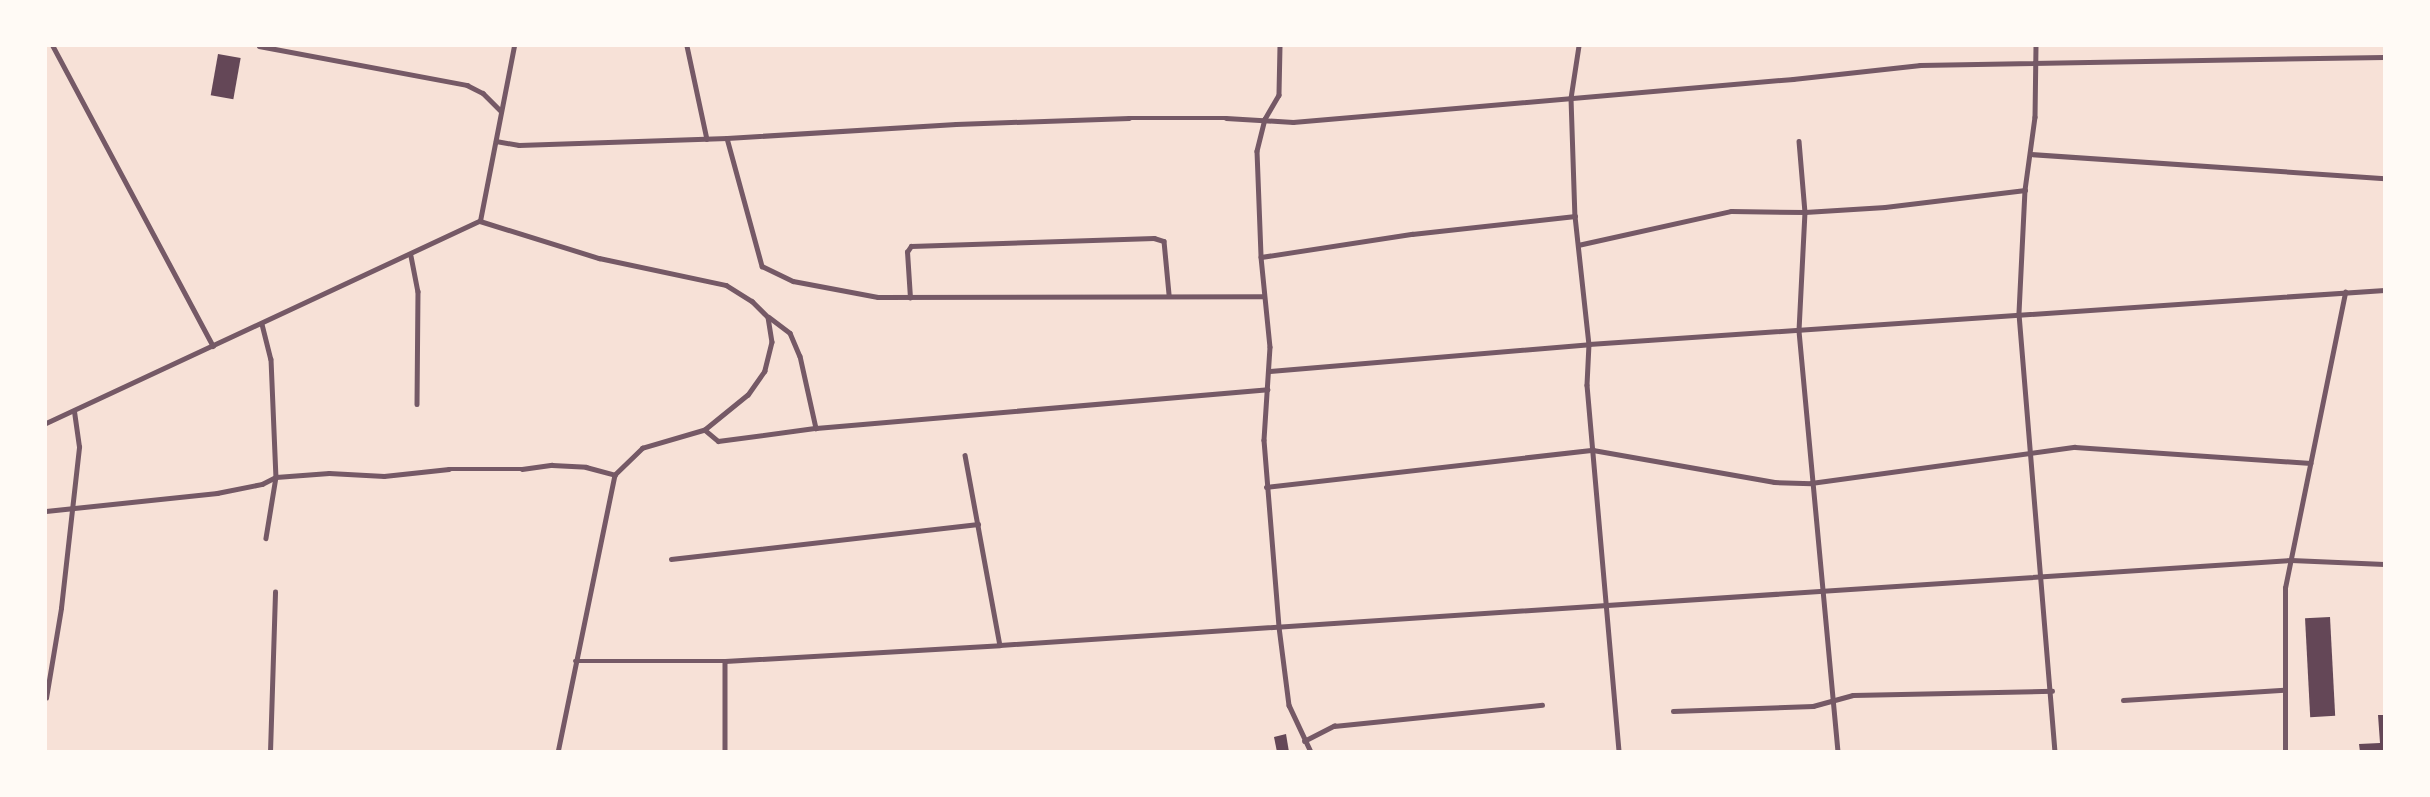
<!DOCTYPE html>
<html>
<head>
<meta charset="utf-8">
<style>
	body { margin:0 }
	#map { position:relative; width:2430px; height:797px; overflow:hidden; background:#f7e1d7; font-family:"DM Sans",sans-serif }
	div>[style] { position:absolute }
	.building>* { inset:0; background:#644757; transform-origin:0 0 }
	.minor>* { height:4.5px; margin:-2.25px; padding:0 2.25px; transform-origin:2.25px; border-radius:2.25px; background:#755966 }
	span { translate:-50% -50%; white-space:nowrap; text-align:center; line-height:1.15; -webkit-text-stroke:7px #fffaf5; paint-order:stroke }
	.frame { position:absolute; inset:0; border:47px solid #fffaf5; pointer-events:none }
</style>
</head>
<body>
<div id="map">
	<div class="building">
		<i style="left:218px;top:54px;width:23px;height:42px;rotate:10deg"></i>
		<i style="left:2330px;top:617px;width:99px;height:25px;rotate:87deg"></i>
		<i style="clip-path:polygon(2378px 715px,2384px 715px,2384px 752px,2360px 752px,2359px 744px,2380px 743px)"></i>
		<i style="clip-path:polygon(1286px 734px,1289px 752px,1277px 752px,1274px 737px)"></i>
	</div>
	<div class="minor">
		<i style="left:53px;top:46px;width:340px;rotate:61.9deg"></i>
		<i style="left:259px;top:46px;width:212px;rotate:10.6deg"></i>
		<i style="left:467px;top:85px;width:18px;rotate:27deg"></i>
		<i style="left:483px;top:93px;width:25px;rotate:45deg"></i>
		<i style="left:687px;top:46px;width:95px;rotate:77.9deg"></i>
		<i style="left:1280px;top:46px;width:49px;rotate:91.2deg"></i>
		<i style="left:1279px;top:95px;width:28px;rotate:120deg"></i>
		<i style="left:1265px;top:119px;width:33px;rotate:104deg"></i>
		<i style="left:1257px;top:151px;width:106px;rotate:87.8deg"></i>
		<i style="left:1261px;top:257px;width:90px;rotate:84.3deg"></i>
		<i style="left:1270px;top:347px;width:93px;rotate:93.7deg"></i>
		<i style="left:1264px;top:440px;width:188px;rotate:85.4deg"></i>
		<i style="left:1279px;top:627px;width:79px;rotate:82.7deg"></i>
		<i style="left:1289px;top:705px;width:52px;rotate:64.9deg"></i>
		<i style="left:1579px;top:46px;width:53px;rotate:98.7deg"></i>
		<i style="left:1571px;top:98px;width:118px;rotate:88.1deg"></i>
		<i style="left:1575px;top:216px;width:129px;rotate:83.8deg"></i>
		<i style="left:1589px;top:344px;width:41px;rotate:92.8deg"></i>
		<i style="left:1587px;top:385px;width:368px;rotate:85deg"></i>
		<i style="left:2036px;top:46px;width:71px;rotate:90.8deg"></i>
		<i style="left:2035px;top:117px;width:74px;rotate:97.8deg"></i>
		<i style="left:2025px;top:190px;width:124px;rotate:92.8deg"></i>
		<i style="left:2019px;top:314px;width:439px;rotate:85.3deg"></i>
		<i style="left:727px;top:138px;width:133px;rotate:74.7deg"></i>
		<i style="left:762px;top:266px;width:34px;rotate:26deg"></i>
		<i style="left:793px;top:281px;width:86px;rotate:10.7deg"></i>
		<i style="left:878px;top:297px;width:386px;rotate:-0.1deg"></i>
		<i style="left:496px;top:141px;width:23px;rotate:10deg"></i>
		<i style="left:519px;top:145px;width:208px;rotate:-1.9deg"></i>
		<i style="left:727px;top:138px;width:229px;rotate:-3.5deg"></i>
		<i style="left:956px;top:124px;width:173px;rotate:-2deg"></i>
		<i style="left:1129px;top:118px;width:97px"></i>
		<i style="left:1226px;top:118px;width:67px;rotate:3.4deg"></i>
		<i style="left:1293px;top:122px;width:502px;rotate:-4.92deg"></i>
		<i style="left:1793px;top:79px;width:128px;rotate:-6.3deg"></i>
		<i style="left:1920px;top:65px;width:464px;rotate:-1deg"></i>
		<i style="left:1799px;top:141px;width:71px;rotate:85.2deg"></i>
		<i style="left:1805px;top:212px;width:119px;rotate:92.9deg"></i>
		<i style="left:1799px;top:331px;width:423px;rotate:84.7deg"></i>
		<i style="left:2030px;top:154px;width:355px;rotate:3.9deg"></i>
		<i style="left:480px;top:221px;width:178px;rotate:-79deg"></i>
		<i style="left:1578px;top:245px;width:157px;rotate:-12.5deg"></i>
		<i style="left:1731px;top:211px;width:74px;rotate:0.8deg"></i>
		<i style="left:1805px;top:212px;width:80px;rotate:-3.6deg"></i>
		<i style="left:1885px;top:207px;width:141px;rotate:-6.9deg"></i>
		<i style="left:411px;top:256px;width:36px;rotate:79deg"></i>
		<i style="left:418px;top:291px;width:113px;rotate:90.5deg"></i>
		<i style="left:1261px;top:257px;width:153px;rotate:-8.7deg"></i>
		<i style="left:1412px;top:234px;width:164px;rotate:-6.3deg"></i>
		<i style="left:910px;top:298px;width:46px;rotate:-93.7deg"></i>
		<i style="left:907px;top:252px;width:7px;rotate:-56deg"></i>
		<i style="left:911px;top:246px;width:243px;rotate:-1.9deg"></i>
		<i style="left:1154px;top:238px;width:10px;rotate:17deg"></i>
		<i style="left:1164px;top:241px;width:53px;rotate:84.6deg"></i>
		<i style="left:769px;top:317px;width:26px;rotate:37deg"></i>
		<i style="left:790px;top:333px;width:25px;rotate:67deg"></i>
		<i style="left:800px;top:356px;width:74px;rotate:77.5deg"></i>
		<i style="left:262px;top:324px;width:36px;rotate:76deg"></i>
		<i style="left:271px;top:359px;width:118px;rotate:87.6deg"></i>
		<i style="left:276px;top:477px;width:62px;rotate:99.3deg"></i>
		<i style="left:1270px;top:371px;width:320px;rotate:-4.8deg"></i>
		<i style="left:1589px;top:344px;width:797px;rotate:-3.89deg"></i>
		<i style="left:46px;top:423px;width:479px;rotate:-25deg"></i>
		<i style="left:480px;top:221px;width:125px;rotate:17.3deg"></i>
		<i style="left:599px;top:258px;width:130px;rotate:12deg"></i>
		<i style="left:726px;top:285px;width:31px;rotate:32deg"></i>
		<i style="left:752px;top:301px;width:23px;rotate:45deg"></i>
		<i style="left:768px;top:317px;width:25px;rotate:81deg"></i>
		<i style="left:772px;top:342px;width:30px;rotate:104deg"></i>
		<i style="left:765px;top:371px;width:29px;rotate:125deg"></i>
		<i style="left:748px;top:395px;width:55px;rotate:140.9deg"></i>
		<i style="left:705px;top:430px;width:65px;rotate:163.8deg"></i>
		<i style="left:643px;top:448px;width:39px;rotate:136deg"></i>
		<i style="left:615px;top:475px;width:283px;rotate:101.6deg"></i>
		<i style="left:705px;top:430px;width:17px;rotate:40deg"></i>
		<i style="left:718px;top:441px;width:99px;rotate:-7.6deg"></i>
		<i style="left:816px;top:428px;width:453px;rotate:-4.9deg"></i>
		<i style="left:965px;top:455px;width:193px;rotate:79.6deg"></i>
		<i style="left:1266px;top:487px;width:329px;rotate:-6.5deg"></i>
		<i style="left:1593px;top:450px;width:184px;rotate:10deg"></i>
		<i style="left:1774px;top:482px;width:37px;rotate:2deg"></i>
		<i style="left:1811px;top:483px;width:266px;rotate:-7.8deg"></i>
		<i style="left:2075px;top:447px;width:236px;rotate:3.9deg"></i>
		<i style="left:46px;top:511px;width:172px;rotate:-6deg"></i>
		<i style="left:217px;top:493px;width:46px;rotate:-11.3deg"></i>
		<i style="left:262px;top:484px;width:16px;rotate:-27deg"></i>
		<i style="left:276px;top:477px;width:53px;rotate:-4.3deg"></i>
		<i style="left:329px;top:473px;width:55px;rotate:3.1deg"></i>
		<i style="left:384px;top:476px;width:65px;rotate:-6.1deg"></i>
		<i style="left:449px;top:469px;width:73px"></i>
		<i style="left:522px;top:469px;width:30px;rotate:-8deg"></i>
		<i style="left:552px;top:465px;width:34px;rotate:3deg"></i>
		<i style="left:586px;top:467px;width:30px;rotate:15deg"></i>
		<i style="left:671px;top:559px;width:309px;rotate:-6.5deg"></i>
		<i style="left:575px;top:661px;width:150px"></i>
		<i style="left:725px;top:661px;width:275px;rotate:-3.3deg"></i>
		<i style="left:1000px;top:645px;width:1294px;rotate:-3.77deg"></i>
		<i style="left:2291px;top:560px;width:93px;rotate:2.5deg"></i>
		<i style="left:725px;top:661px;width:91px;rotate:90deg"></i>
		<i style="left:46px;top:698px;width:91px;rotate:-80.5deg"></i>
		<i style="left:61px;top:608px;width:162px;rotate:-83.6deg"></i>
		<i style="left:79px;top:447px;width:36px;rotate:-98deg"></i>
		<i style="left:2123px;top:700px;width:161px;rotate:-3.6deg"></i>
		<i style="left:1673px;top:711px;width:140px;rotate:-2deg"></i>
		<i style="left:1813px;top:706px;width:41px;rotate:-15.4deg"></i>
		<i style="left:1853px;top:695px;width:199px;rotate:-1.2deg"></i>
		<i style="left:1304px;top:741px;width:34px;rotate:-27deg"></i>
		<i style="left:1334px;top:726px;width:209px;rotate:-5.8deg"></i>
		<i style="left:270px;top:752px;width:160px;rotate:-88.2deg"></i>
		<i style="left:2285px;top:752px;width:164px;rotate:-90deg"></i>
		<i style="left:2285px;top:588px;width:302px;rotate:-78.5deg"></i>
	</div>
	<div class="frame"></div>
</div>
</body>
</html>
